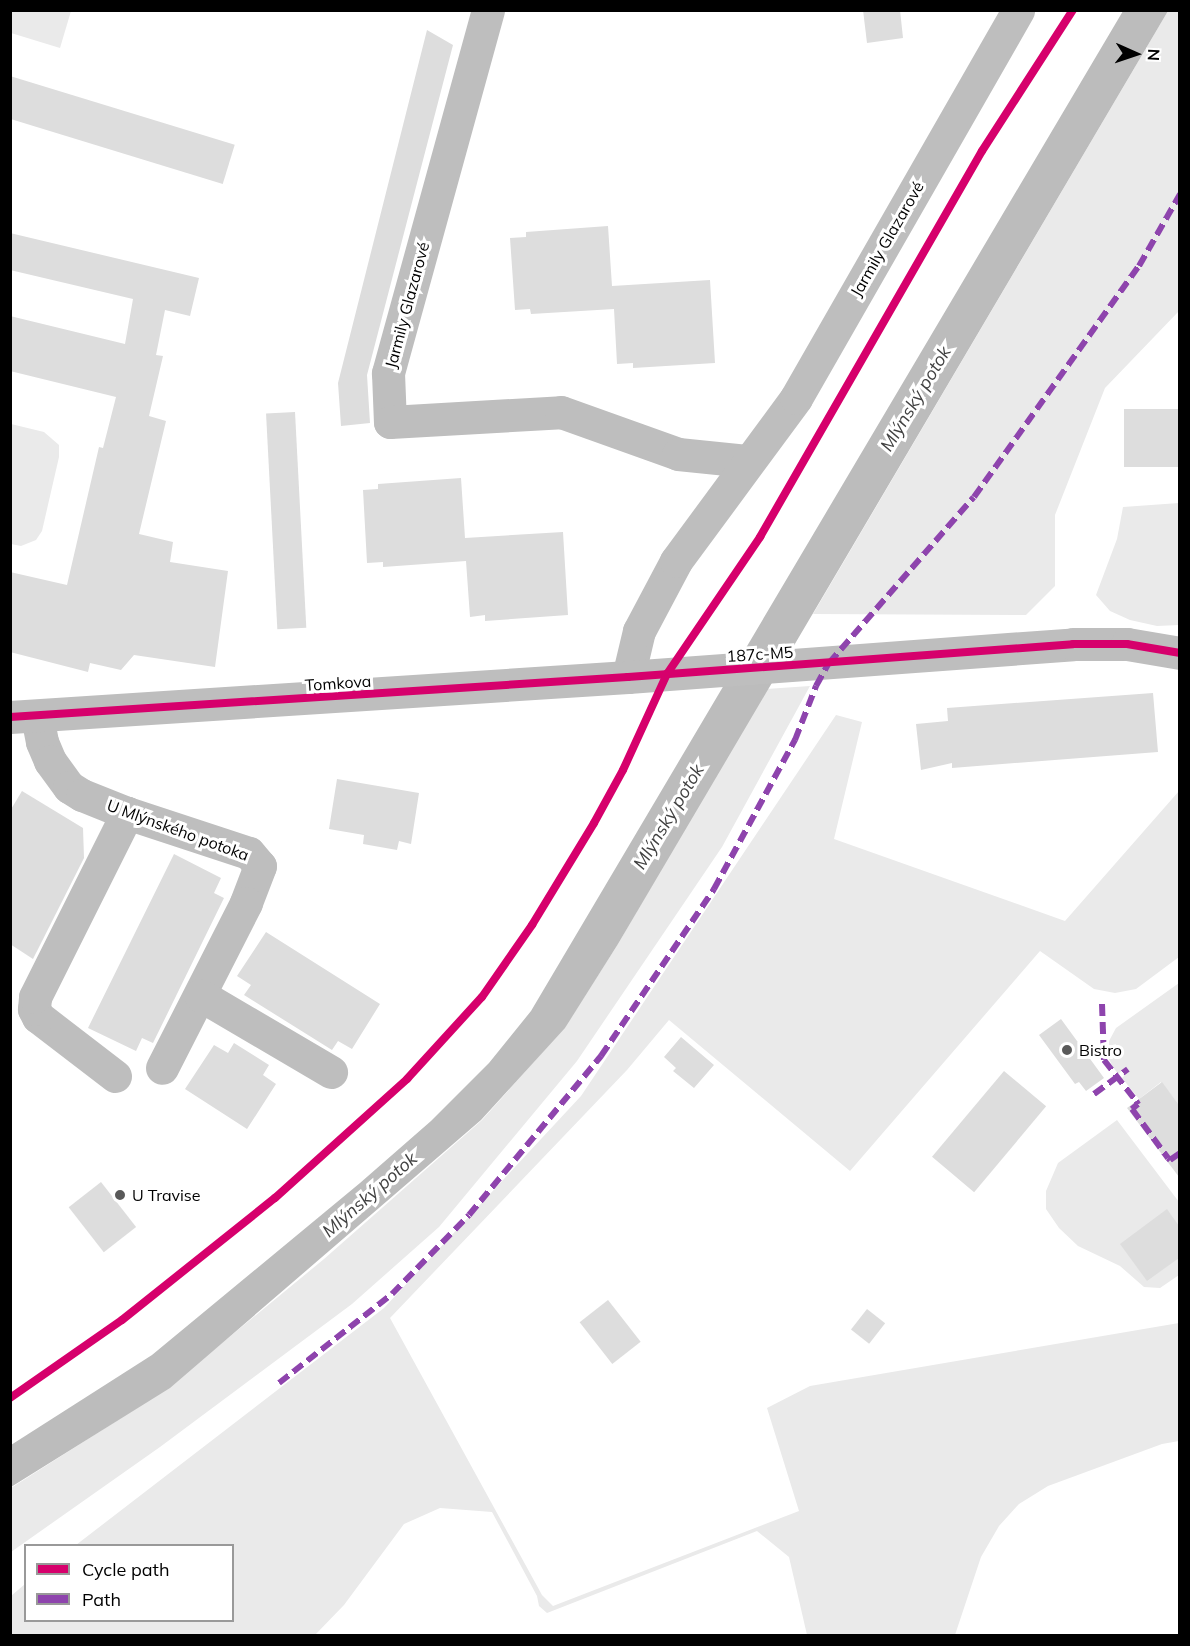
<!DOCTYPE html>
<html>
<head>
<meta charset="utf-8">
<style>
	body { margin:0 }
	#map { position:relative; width:1190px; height:1646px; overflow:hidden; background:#fff; font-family:Mulish,sans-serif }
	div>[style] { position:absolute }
	.green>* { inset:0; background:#eaeaea }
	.water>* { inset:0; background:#bcbcbc }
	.building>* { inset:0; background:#ddd; transform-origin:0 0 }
	.street>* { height:33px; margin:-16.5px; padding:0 16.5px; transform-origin:16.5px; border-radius:16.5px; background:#bebebe }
	.quiet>* { height:6px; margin-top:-3px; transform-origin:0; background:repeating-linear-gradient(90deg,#8e44ad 0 12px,transparent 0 18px) }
	.cycleway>* { height:8px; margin:-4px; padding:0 4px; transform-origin:4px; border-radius:4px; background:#d6006c }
	.dots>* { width:16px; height:16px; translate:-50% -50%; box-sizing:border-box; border:3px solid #fff; border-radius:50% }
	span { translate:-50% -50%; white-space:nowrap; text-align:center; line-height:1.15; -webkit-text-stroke:6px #fff; paint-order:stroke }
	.street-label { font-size:16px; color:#000 }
	.poi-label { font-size:16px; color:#000 }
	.left { translate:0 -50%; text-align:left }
	.water-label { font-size:18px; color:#414141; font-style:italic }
	.frame { position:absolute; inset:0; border:12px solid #000; pointer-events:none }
	.legend { position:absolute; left:24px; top:1544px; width:210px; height:78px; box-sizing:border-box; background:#fff; border:2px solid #999; margin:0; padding:8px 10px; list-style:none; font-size:18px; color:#000 }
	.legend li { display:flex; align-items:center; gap:12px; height:30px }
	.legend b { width:30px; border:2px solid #999 }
	.north { position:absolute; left:1106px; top:24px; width:60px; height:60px; -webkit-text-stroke:4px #fff; paint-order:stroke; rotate:93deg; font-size:16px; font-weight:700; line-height:24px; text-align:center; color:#000 }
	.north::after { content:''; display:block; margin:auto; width:21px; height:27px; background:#000; clip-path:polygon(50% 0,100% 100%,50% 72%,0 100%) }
</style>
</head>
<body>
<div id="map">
	<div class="green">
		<i style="clip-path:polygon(10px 11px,71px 11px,60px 48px,11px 33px)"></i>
		<i style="clip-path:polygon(1168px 11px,1179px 11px,1179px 311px,1105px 388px,1055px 515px,1055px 586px,1026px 615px,813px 614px)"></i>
		<i style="clip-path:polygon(11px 424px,44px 432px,59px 445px,59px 457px,42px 531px,36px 540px,21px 546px,11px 544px)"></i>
		<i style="clip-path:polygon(1179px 503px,1179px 625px,1157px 626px,1130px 620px,1110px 611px,1096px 595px,1117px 539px,1123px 507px)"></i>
		<i style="clip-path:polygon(810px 686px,722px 847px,577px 1061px,439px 1227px,352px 1304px,160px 1447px,11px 1552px,11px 1488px,165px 1390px,324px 1259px,482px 1120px,565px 1027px,618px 944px,766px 689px)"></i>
		<i style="clip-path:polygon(836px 715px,862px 722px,834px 839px,1065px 921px,1179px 791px,1179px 957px,1136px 989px,1115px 993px,1094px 989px,1040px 951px,850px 1171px,669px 1020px,627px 1070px,390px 1318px,542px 1595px,553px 1606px,799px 1511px,767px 1408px,810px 1386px,1179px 1323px,1179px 1441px,1162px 1444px,1048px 1486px,1019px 1504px,999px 1526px,981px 1557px,955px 1635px,807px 1635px,789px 1557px,757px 1531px,547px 1613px,539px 1606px,537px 1596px,492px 1512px,440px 1508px,404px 1524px,344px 1605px,315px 1635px,11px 1635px,11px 1596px,25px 1584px,26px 1620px,232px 1620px,232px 1546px,76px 1545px,384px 1308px,581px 1096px)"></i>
		<i style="clip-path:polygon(1179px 983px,1179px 1105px,1161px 1082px,1139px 1099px,1122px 1078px,1124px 1076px,1122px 1071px,1118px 1074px,1113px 1067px,1109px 1059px,1109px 1041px,1116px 1028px)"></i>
		<i style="clip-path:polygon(1117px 1120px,1179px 1202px,1179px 1275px,1160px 1288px,1144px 1287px,1120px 1266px,1078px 1246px,1059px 1228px,1046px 1209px,1046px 1191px,1058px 1163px)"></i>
	</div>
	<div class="water">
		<i style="clip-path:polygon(1123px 11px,1168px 11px,618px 944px,565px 1028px,481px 1120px,170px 1388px,11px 1487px,11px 1445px,152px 1355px,360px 1183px,431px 1121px,489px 1063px,531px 1011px)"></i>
	</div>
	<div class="building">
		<i style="clip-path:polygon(863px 10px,900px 10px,903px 38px,867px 43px)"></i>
		<i style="clip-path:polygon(427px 30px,453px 45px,367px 375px,370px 423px,341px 426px,338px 383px)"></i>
		<i style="left:10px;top:76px;width:235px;height:41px;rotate:17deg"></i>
		<i style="clip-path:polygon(608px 226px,612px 286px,710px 280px,715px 363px,633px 368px,633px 363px,617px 364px,614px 309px,531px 314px,530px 309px,515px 310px,510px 238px,526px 237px,526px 232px)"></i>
		<i style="clip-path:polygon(10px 233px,199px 278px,190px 316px,165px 310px,156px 355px,163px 356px,149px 416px,166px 421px,139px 534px,173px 542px,170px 562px,228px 571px,215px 667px,134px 655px,121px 670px,90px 663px,88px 672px,10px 652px,10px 572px,67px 585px,99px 447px,103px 448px,116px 397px,10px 371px,10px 316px,125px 344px,133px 299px,10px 270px)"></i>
		<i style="left:1179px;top:409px;width:58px;height:55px;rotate:90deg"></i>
		<i style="left:295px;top:412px;width:216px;height:29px;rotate:87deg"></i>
		<i style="clip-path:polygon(461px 478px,465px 538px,563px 532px,568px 615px,485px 621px,485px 615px,470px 617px,466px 561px,383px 567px,383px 562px,367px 563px,363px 490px,378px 489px,378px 484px)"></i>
		<i style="clip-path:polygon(1153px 693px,1158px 752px,952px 768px,952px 763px,921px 770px,916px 724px,948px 721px,947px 708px)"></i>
		<i style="clip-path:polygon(337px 779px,419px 793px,411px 844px,399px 841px,397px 850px,363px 844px,364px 835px,329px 829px)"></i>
		<i style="clip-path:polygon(22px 791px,83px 828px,84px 858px,33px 959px,10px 944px,10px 811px)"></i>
		<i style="clip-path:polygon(174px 854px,221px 878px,214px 893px,224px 898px,153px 1043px,142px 1038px,136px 1051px,88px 1028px)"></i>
		<i style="clip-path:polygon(266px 932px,380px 1004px,352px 1049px,338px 1041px,332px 1050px,244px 995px,251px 985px,237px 976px)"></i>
		<i style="clip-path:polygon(1061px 1019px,1104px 1078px,1086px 1091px,1079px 1082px,1075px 1084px,1039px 1035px)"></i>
		<i style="clip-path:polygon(681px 1037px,714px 1065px,694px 1088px,673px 1071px,676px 1068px,664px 1057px)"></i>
		<i style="clip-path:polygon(234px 1043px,269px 1065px,263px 1075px,276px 1084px,247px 1129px,185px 1089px,214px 1045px,228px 1053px)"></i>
		<i style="left:1004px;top:1071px;width:55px;height:112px;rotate:40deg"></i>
		<i style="clip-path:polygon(1162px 1082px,1179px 1105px,1179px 1177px,1127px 1108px)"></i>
		<i style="left:101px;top:1182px;width:57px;height:41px;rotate:52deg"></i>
		<i style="clip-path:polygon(1167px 1209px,1179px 1226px,1179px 1258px,1147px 1281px,1120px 1244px)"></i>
		<i style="left:608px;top:1300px;width:53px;height:36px;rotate:52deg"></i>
		<i style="left:867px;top:1309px;width:23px;height:26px;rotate:38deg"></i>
	</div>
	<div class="street">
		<i style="left:488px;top:10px;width:377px;rotate:105.4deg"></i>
		<i style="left:388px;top:373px;width:49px;rotate:87.7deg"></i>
		<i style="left:390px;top:422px;width:171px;rotate:-3.3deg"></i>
		<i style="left:561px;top:412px;width:124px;rotate:19.7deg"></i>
		<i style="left:678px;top:454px;width:69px;rotate:5.8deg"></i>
		<i style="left:628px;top:677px;width:47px;rotate:-76.6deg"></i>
		<i style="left:639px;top:631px;width:79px;rotate:-62.1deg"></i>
		<i style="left:676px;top:561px;width:202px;rotate:-53.6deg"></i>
		<i style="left:796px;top:398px;width:447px;rotate:-60.2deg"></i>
		<i style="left:37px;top:716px;width:26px;rotate:79deg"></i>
		<i style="left:42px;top:742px;width:21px;rotate:67deg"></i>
		<i style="left:50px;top:761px;width:32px;rotate:54deg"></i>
		<i style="left:69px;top:787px;width:15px;rotate:32deg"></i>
		<i style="left:82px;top:795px;width:48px;rotate:21.8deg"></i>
		<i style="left:127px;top:813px;width:128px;rotate:18.2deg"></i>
		<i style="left:249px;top:853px;width:17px;rotate:50deg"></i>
		<i style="left:260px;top:866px;width:40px;rotate:111deg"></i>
		<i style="left:246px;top:903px;width:185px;rotate:117deg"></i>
		<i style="left:10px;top:717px;width:619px;rotate:-3.7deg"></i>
		<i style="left:628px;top:677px;width:446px;rotate:-4.2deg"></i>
		<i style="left:1073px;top:644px;width:54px"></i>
		<i style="left:1127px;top:644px;width:54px;rotate:9.6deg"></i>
		<i style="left:200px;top:995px;width:152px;rotate:30.4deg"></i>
		<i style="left:115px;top:1076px;width:97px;rotate:-142.5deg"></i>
		<i style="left:38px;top:1017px;width:9px;rotate:-117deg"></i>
		<i style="left:34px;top:1009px;width:12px;rotate:-85deg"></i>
		<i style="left:35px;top:997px;width:206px;rotate:-63.4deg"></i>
	</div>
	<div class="quiet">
		<i style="left:1102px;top:1004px;width:56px;rotate:88deg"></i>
		<i style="left:1104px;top:1060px;width:52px;rotate:52deg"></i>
		<i style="left:1136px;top:1101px;width:4px;rotate:56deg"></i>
		<i style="left:1138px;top:1104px;width:8px;rotate:140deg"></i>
		<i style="left:1132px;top:1109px;width:61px;rotate:53.7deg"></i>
		<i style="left:1168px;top:1158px;width:3px;rotate:45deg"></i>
		<i style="left:1170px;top:1160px;width:12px;rotate:-35deg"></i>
		<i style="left:1094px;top:1094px;width:42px;rotate:-36.3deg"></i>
		<i style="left:279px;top:1383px;width:144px;rotate:-38.2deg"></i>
		<i style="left:392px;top:1294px;width:110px;rotate:-45.7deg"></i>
		<i style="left:469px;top:1215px;width:207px;rotate:-50.3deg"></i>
		<i style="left:601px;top:1056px;width:202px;rotate:-55.9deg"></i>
		<i style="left:714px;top:889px;width:170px;rotate:-61.5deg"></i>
		<i style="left:795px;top:740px;width:58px;rotate:-68.7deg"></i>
		<i style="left:816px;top:686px;width:26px;rotate:-61deg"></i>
		<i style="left:829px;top:663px;width:220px;rotate:-48.9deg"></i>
		<i style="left:974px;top:497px;width:284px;rotate:-54.5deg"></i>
		<i style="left:1139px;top:266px;width:83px;rotate:-60.3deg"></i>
	</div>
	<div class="cycleway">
		<i style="left:10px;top:717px;width:619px;rotate:-3.7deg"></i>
		<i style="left:628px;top:677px;width:446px;rotate:-4.2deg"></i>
		<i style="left:1073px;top:644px;width:54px"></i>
		<i style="left:1127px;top:644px;width:54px;rotate:9.6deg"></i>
		<i style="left:10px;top:1398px;width:136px;rotate:-34.9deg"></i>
		<i style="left:122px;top:1320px;width:196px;rotate:-38.6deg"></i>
		<i style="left:275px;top:1198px;width:178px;rotate:-42deg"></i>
		<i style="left:407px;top:1079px;width:111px;rotate:-47.6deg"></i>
		<i style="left:482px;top:997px;width:88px;rotate:-55.2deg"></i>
		<i style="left:532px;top:925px;width:119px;rotate:-58.7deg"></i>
		<i style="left:594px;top:823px;width:60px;rotate:-61.3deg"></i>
		<i style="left:623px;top:770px;width:106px;rotate:-65.4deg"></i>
		<i style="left:667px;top:674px;width:166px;rotate:-55.8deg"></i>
		<i style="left:760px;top:537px;width:445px;rotate:-60.1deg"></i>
		<i style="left:982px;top:151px;width:168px;rotate:-57.2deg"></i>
	</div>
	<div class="dots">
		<i style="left:1067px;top:1050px;background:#595959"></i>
		<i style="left:120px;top:1195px;background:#595959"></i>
	</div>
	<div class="street-label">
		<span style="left:887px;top:239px;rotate:-60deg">Jarmily Glazarové</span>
		<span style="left:407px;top:305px;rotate:-75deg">Jarmily Glazarové</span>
		<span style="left:760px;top:654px;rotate:-4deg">187c-M5</span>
		<span style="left:338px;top:683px;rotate:-4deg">Tomkova</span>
		<span style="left:178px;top:830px;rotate:20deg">U Mlýnského potoka</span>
	</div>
	<div class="poi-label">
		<span class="left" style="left:1079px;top:1050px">Bistro</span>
		<span class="left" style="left:132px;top:1195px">U Travise</span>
	</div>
	<div class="water-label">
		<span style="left:916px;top:399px;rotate:-59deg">Mlýnský potok</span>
		<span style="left:669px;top:817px;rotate:-59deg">Mlýnský potok</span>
		<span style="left:370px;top:1195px;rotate:-41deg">Mlýnský potok</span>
	</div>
	<div class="frame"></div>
	<ul class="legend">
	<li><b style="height:8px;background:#d6006c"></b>Cycle path</li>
	<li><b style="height:8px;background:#8e44ad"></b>Path</li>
	</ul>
	<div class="north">N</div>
</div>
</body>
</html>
